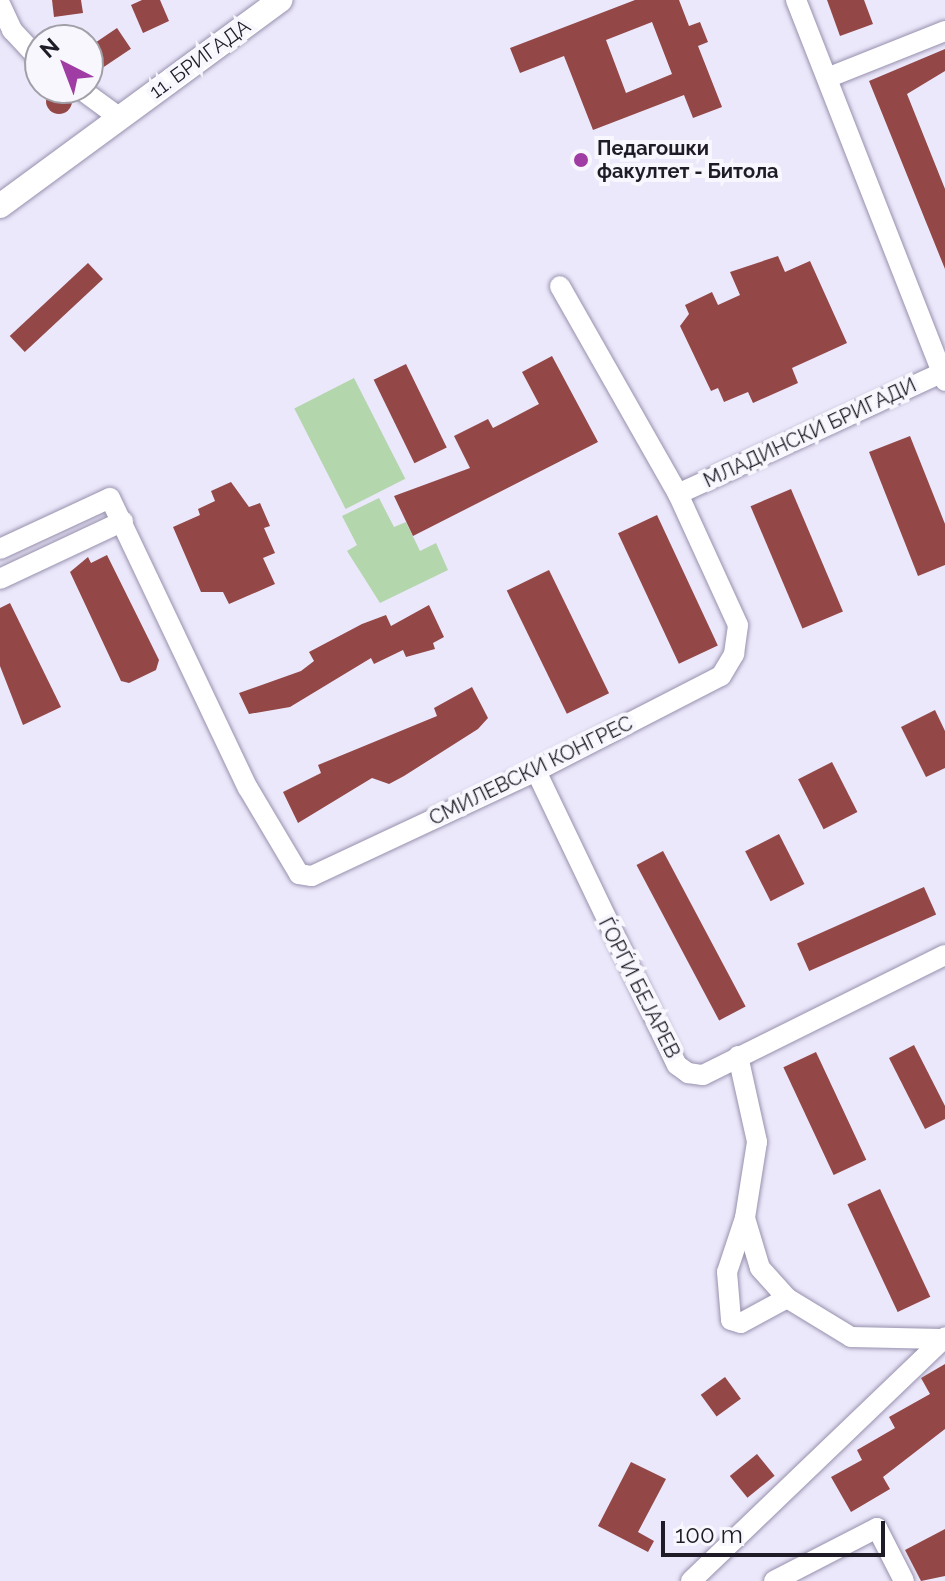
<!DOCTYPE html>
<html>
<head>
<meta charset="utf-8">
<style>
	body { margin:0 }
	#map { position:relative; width:945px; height:1581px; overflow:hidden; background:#ece8fb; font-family:Raleway,sans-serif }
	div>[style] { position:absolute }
	.green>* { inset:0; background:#b3d6ac; transform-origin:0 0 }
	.building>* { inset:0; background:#934746; transform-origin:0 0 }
	.round { border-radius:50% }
	.roads { filter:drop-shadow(0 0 2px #9790ad) drop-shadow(0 0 2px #9790ad) }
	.minor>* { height:20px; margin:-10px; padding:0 10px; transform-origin:10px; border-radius:10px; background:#fff }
	.major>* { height:24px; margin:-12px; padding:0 12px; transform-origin:12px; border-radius:12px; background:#fff }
	.dots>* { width:22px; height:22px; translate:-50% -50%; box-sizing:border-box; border:4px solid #f8f7fd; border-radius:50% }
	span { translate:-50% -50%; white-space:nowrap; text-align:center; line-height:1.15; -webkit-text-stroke:8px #f8f7fd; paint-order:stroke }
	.street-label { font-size:20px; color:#1f1c27 }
	.poi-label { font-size:20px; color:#1f1c27; font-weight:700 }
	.left { translate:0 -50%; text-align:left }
	.north { position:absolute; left:24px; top:24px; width:80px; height:80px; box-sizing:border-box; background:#f8f7fd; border:2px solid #a19fa7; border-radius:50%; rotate:318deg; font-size:22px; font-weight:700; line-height:32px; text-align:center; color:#1f1c27 }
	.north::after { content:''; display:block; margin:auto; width:28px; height:36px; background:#9f3da4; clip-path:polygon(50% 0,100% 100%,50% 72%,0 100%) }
	.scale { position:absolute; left:661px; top:1521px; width:224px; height:36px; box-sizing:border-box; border:4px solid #1f1c27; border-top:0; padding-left:10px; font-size:24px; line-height:28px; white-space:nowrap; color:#1f1c27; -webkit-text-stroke:6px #f8f7fd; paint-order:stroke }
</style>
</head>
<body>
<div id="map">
	<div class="green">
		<i style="left:354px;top:378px;width:113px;height:67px;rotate:63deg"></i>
		<i style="clip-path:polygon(379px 498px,394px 527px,406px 522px,420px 551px,436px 543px,448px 570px,380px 603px,347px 551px,357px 545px,342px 516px)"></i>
	</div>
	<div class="building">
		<i style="clip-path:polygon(52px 0,81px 0,83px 13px,54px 17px)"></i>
		<i style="clip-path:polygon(142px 0,160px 0,169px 21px,143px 33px,131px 5px)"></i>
		<i style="clip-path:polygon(evenodd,635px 0,679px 0,689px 26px,700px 22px,708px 42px,698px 46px,722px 107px,693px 118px,684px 95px,593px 130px,564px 56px,520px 73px,510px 48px,635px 0,652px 22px,672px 74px,626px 93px,606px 40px,652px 22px)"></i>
		<i style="clip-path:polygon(827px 0,864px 0,873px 24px,840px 36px)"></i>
		<i style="left:117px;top:28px;width:25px;height:36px;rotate:56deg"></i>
		<i style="clip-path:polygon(945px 49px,945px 71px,907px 94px,945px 189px,945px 269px,869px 81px)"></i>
		<i class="round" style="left:46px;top:88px;width:26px;height:26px"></i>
		<i style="clip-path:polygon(778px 256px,785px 272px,810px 261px,847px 343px,792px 368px,798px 383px,753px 403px,748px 392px,724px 402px,718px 388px,711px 391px,680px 326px,689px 314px,685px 305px,712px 292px,718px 305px,740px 295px,730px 272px)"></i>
		<i style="left:88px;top:263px;width:22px;height:107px;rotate:47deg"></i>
		<i style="clip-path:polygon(552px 356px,598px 442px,413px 536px,394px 496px,470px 468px,454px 436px,488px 419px,493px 428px,539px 404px,522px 372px)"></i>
		<i style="left:406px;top:364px;width:93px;height:36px;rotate:64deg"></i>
		<i style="clip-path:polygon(910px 436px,945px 524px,945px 565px,918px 576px,869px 452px)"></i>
		<i style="clip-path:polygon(231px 482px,249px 507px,260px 503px,270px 526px,264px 528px,275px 553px,263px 558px,275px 584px,229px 604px,223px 592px,201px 592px,173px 527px,200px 515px,198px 509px,215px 501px,211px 491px)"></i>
		<i style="left:791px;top:489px;width:133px;height:44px;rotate:67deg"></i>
		<i style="left:657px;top:515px;width:144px;height:43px;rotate:65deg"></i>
		<i style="clip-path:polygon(107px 555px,159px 660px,156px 670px,129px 683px,121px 681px,70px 572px,88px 557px,91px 563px)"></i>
		<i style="left:549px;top:570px;width:137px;height:47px;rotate:64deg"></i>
		<i style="clip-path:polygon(10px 603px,61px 707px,23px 725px,0 666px,0 608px)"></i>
		<i style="clip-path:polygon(429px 605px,444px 637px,433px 643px,435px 649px,406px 657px,403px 650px,374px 664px,371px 658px,290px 707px,249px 714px,239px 693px,301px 671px,314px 661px,309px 652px,362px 624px,386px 615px,391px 626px)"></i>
		<i style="clip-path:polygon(472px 687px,488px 718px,478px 729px,404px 776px,389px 784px,372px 778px,298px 823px,283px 792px,321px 773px,318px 765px,437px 716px,434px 708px)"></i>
		<i style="clip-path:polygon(935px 710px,945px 731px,945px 768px,926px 777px,901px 727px)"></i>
		<i style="left:832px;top:762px;width:56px;height:38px;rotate:63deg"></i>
		<i style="left:779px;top:834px;width:56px;height:38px;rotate:63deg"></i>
		<i style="left:663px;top:851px;width:176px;height:30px;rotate:62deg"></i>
		<i style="left:924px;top:887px;width:30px;height:139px;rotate:66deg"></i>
		<i style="clip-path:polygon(914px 1045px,945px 1106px,945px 1119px,925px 1129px,889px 1058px)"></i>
		<i style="left:816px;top:1052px;width:119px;height:36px;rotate:65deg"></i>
		<i style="left:880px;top:1189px;width:119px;height:36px;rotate:65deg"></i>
		<i style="clip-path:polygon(945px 1364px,945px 1429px,883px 1477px,890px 1489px,851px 1512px,831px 1477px,862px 1460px,857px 1450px,895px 1428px,889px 1417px,930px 1394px,921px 1378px)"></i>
		<i style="left:725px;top:1377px;width:27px;height:30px;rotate:54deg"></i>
		<i style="left:757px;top:1454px;width:28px;height:35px;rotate:51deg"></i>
		<i style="clip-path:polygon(631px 1462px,666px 1479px,638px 1532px,654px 1541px,648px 1552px,598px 1526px)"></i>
		<i style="clip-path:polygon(945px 1529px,945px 1576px,921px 1581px,905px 1550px)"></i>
	</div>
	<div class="roads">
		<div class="minor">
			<i style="left:796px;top:0;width:409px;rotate:68.6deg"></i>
			<i style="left:0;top:4px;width:29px;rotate:65deg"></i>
			<i style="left:12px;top:30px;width:41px;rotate:47deg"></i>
			<i style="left:827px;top:78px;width:127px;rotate:-21.7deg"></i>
			<i style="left:79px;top:88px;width:51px;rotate:36.2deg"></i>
			<i style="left:678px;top:494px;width:294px;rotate:-24.7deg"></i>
			<i style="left:0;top:549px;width:121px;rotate:-24.9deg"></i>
			<i style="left:110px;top:498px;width:321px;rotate:64.6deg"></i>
			<i style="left:248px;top:788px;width:100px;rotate:59.3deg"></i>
			<i style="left:299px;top:874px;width:13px;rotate:9deg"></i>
			<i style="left:312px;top:876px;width:247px;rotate:-25.1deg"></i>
			<i style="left:536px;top:771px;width:208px;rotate:-27.2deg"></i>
			<i style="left:721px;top:676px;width:26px;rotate:-59deg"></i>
			<i style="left:734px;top:654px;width:29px;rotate:-82deg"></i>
			<i style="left:738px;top:625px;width:144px;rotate:-114.6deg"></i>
			<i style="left:678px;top:494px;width:239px;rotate:-119.6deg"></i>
			<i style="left:0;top:579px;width:136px;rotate:-25.2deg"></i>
			<i style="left:536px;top:771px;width:326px;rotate:64.4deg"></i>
			<i style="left:677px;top:1065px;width:14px;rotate:36deg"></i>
			<i style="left:688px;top:1073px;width:15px;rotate:8deg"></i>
			<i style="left:703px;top:1075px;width:270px;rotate:-26.4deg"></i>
			<i style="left:738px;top:1056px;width:88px;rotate:77.5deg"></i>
			<i style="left:757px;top:1142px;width:77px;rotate:99deg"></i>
			<i style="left:745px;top:1218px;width:52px;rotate:73.3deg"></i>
			<i style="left:760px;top:1268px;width:40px;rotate:48deg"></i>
			<i style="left:787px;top:1298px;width:75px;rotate:31.4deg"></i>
			<i style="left:851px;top:1337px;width:91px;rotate:1.3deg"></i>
			<i style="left:745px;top:1218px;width:57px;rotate:108.4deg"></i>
			<i style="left:727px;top:1272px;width:48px;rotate:85.2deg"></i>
			<i style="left:731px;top:1320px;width:10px;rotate:17deg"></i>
			<i style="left:741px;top:1323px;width:52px;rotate:-28.5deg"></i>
			<i style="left:691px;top:1581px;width:352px;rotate:-43.8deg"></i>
			<i style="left:774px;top:1581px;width:116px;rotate:-27.2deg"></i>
			<i style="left:877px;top:1528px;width:59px;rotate:63deg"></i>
		</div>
		<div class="major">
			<i style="left:0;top:206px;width:348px;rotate:-36.3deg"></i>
		</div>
	</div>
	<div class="dots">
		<i style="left:581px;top:160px;background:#9f3da4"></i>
	</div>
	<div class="street-label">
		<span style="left:200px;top:59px;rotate:-36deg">11. БРИГАДА</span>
		<span style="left:810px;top:433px;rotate:-25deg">МЛАДИНСКИ БРИГАДИ</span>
		<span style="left:531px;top:771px;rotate:-26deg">СМИЛЕВСКИ КОНГРЕС</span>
		<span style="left:639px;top:988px;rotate:63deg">ЃОРЃИ БЕЈАРЕВ</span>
	</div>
	<div class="poi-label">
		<span class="left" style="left:597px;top:160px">Педагошки<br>факултет - Битола</span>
	</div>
	<div class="north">N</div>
	<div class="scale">100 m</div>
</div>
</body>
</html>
